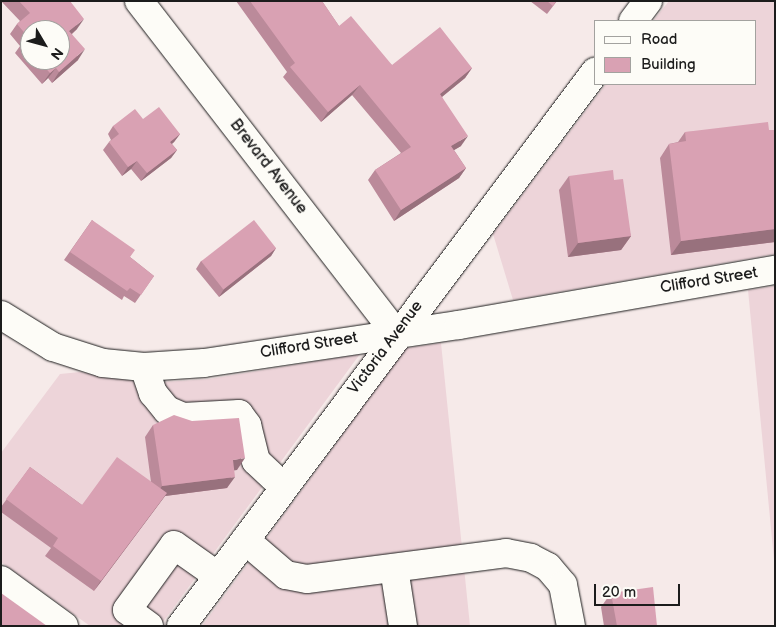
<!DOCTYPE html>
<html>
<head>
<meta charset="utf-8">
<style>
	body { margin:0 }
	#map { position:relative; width:776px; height:627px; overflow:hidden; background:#f6eae9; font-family:"Balsamiq Sans",sans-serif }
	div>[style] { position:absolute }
	.built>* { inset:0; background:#edd4d9 }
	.roads { filter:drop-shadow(0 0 1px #1c1c1c) drop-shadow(0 0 1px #1c1c1c) }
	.minor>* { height:28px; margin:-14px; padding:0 14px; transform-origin:14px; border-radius:14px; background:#fdfcf7 }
	.wall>* { inset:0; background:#bb8a9a }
	.shaded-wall>* { inset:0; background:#98717d }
	.building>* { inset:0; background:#d9a1b3; transform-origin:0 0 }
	span { translate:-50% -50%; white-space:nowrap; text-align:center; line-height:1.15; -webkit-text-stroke:4px #fdfcf7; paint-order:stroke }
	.street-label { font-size:16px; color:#1c1c1c }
	.frame { position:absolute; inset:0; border:2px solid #1c1c1c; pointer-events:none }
	.legend { position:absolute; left:594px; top:20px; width:162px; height:65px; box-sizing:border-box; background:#fdfcf7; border:1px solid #a3a29f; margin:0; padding:6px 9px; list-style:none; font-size:15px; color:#1c1c1c }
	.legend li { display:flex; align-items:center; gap:10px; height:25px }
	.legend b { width:25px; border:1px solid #a3a29f }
	.north { position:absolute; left:20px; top:20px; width:50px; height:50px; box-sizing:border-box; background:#fdfcf7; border:1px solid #a3a29f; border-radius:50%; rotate:127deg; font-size:14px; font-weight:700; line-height:20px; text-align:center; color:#1c1c1c }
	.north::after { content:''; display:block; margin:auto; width:18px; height:22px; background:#1c1c1c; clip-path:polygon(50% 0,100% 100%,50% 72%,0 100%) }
	.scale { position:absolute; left:594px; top:584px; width:86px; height:22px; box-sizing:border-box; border:2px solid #1c1c1c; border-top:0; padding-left:6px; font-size:15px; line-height:18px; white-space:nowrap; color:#1c1c1c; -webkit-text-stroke:4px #fdfcf7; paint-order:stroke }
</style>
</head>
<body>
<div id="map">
	<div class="built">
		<i style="clip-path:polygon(669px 1px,775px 1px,775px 254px,513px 300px,493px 234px,606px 84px,755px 84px,755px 21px,653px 21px)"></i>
		<i style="clip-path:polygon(775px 286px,775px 570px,748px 290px)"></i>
		<i style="clip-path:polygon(441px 343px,470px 626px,202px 626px,406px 348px)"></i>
		<i style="clip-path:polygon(360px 354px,160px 626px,90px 626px,1px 562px,1px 453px,60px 374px,80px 372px,147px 383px,209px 379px)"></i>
	</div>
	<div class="roads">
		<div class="minor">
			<i style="left:139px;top:1px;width:420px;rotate:52.3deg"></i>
			<i style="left:633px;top:21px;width:25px;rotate:-53deg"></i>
			<i style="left:1px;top:315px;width:61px;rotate:31.6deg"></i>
			<i style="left:53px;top:347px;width:52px;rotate:17.7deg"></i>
			<i style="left:103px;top:363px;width:41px;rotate:5.6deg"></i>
			<i style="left:144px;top:367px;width:60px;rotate:-3.8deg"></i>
			<i style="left:204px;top:363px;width:258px;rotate:-8.5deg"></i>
			<i style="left:459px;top:325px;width:321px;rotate:-9.9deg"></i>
			<i style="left:144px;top:367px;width:28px;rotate:71deg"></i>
			<i style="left:153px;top:393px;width:22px;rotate:51deg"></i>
			<i style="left:167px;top:410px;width:17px;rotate:24deg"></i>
			<i style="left:183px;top:417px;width:56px;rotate:-3.1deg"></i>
			<i style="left:239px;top:414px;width:14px;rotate:54deg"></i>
			<i style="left:247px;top:425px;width:37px;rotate:76deg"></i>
			<i style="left:256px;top:461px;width:38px;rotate:43deg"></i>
			<i style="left:245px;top:540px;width:54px;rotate:40.5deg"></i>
			<i style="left:286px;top:575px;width:21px;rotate:11deg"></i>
			<i style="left:307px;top:579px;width:201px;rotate:-7.4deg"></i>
			<i style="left:506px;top:553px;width:25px;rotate:11deg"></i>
			<i style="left:531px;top:558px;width:19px;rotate:28deg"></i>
			<i style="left:548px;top:567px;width:23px;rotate:50deg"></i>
			<i style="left:563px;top:585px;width:42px;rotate:79deg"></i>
			<i style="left:394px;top:568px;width:59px;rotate:81.2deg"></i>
			<i style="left:1px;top:580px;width:78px;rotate:36.1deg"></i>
			<i style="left:149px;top:626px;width:27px;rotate:-144deg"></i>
			<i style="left:127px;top:610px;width:80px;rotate:-54.1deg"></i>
			<i style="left:174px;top:545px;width:54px;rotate:35.2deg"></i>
			<i style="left:181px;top:626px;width:692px;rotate:-53.23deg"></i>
		</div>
	</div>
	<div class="wall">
		<i style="clip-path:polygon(evenodd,1px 1px,70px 1px,77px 29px,72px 34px,78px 60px,52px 83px,48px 78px,42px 84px,15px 53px,20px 46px,10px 34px,17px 24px,20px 21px,1px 1px,30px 30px,60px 60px,30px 60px,30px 30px)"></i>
		<i style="clip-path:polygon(236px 1px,322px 1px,339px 26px,392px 65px,472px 68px,465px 78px,442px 97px,461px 146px,454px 150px,466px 168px,459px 178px,394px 221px,368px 180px,375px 170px,401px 153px,352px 95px,321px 122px,283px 77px,287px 72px)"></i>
		<i style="clip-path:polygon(530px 1px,557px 1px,547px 14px)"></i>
		<i style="clip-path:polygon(143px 119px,180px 134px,174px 142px,172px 144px,177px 150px,171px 158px,141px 181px,131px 169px,122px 176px,103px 150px,109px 142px,111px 140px,108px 134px,113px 126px)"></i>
		<i style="clip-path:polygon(769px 130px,775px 130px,775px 242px,671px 255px,660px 158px,669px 144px,678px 142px,685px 132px)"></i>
		<i style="clip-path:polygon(569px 176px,614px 180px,631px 236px,621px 250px,568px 257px,559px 190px)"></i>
		<i style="clip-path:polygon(92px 220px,130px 257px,154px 276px,135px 303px,124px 296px,122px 300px,64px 260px)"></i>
		<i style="clip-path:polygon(276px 248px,271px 256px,219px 297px,196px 269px,201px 261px)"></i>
		<i style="clip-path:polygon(153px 425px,237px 470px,234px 470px,227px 488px,165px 496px,94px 591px,45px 556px,51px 548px,1px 512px,1px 507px,30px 467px,82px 505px,151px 482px,145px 437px)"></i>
		<i style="clip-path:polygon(611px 593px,657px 626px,604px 626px,601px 607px)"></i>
	</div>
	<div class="shaded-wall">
		<i style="clip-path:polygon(84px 19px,77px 29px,62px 42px,69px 31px)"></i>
		<i style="clip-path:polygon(85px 49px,78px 60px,52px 83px,59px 72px)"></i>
		<i style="clip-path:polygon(56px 68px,48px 78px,42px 84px,50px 73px)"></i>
		<i style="clip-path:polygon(472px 68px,465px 78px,433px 104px,440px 94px)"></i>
		<i style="clip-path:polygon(360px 85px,352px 95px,321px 122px,328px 112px)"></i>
		<i style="clip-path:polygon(180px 134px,174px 142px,164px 150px,170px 142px)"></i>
		<i style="clip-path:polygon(468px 136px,461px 146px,444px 156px,451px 146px)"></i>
		<i style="clip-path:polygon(177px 150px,171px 158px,141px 181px,147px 173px)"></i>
		<i style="clip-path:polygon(137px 161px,131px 169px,122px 176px,128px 167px)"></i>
		<i style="clip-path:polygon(466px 168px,459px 178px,394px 221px,401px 210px)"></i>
		<i style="clip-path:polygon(775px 229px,775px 242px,671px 255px,681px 241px)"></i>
		<i style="clip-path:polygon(631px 236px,621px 250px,568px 257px,578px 243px)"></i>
		<i style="clip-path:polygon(276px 248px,271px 256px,219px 297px,224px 289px)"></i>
		<i style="clip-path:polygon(245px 458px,237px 470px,225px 472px,233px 460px)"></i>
		<i style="clip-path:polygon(235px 477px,227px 488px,165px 496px,94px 591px,162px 486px)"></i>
	</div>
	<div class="building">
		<i style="clip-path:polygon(19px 1px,70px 1px,84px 19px,69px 31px,85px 49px,59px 72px,56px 68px,50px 73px,38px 60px,60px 60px,60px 30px,30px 30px,30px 51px,22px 42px,28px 37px,17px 24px,30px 13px)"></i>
		<i style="clip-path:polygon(250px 1px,322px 1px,339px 26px,351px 16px,392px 65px,440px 27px,472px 68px,440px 94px,468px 136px,451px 146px,466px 168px,401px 210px,375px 170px,411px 147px,360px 85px,328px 112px,290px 67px,295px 63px)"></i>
		<i style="clip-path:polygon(547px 1px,556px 1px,553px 6px)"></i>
		<i style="clip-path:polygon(159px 107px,180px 134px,170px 142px,177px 150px,147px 173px,137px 161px,128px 167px,109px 142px,119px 134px,113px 126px,135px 109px,143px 119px)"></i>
		<i style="clip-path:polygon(768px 122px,769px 130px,775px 130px,775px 229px,681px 241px,669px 144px,686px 141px,685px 132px)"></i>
		<i style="clip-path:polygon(613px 170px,614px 180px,623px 179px,631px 236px,578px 243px,569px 176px)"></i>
		<i style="clip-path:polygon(92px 220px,135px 250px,130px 257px,154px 276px,141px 295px,130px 288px,127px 291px,70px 252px)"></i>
		<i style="left:254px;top:220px;width:36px;height:67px;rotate:52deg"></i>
		<i style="clip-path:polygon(174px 415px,192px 421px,239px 418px,245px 458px,233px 460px,235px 477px,162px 486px,153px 425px)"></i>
		<i style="clip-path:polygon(117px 457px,167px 493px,101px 581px,53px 546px,58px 538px,6px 499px,30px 467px,82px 505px)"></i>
		<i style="clip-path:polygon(653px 587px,657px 626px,617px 626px,611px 593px)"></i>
		<i style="clip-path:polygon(1px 593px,47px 626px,1px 626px)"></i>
	</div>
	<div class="street-label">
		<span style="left:268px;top:167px;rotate:52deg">Brevard Avenue</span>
		<span style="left:709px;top:281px;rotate:-9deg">Clifford Street</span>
		<span style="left:309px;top:346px;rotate:-9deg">Clifford Street</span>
		<span style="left:386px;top:348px;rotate:-53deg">Victoria Avenue</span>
	</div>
	<div class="frame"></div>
	<ul class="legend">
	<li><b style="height:6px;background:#fdfcf7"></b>Road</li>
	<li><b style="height:14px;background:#d9a1b3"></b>Building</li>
	</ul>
	<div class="north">N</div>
	<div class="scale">20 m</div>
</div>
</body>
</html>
